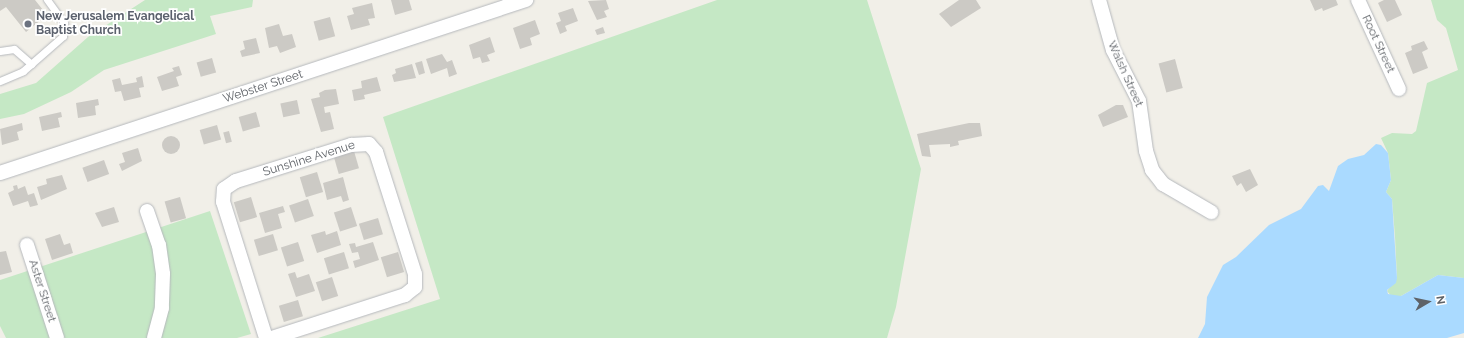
<!DOCTYPE html>
<html>
<head>
<meta charset="utf-8">
<style>
	body { margin:0 }
	#map { position:relative; width:1464px; height:338px; overflow:hidden; background:#f1efe8; font-family:Raleway,sans-serif }
	div>[style] { position:absolute }
	.green>* { inset:0; background:#c5e8c5 }
	.water>* { inset:0; background:#aadaff }
	.building>* { inset:0; background:#cccac5; transform-origin:0 0 }
	.round { border-radius:50% }
	.roads { filter:drop-shadow(0 0 1px #b5b8bc) drop-shadow(0 0 1px #b5b8bc) }
	.lane>* { height:7px; margin:-3.5px; padding:0 3.5px; transform-origin:3.5px; border-radius:3.5px; background:#fff }
	.street>* { height:14px; margin:-7px; padding:0 7px; transform-origin:7px; border-radius:7px; background:#fff }
	.dots>* { width:11px; height:11px; translate:-50% -50%; box-sizing:border-box; border:2px solid #fff; border-radius:50% }
	span { translate:-50% -50%; white-space:nowrap; text-align:center; line-height:1.15; -webkit-text-stroke:3.5px #fff; paint-order:stroke }
	.worship-label { font-size:12px; color:#5b616d; font-weight:700 }
	.left { translate:0 -50%; text-align:left }
	.street-label { font-size:12px; color:#5f6368 }
	.north { position:absolute; left:1408px; top:282px; width:40px; height:40px; -webkit-text-stroke:3px #fff; paint-order:stroke; rotate:81deg; font-size:11px; font-weight:700; line-height:16px; text-align:center; color:#5f6368 }
	.north::after { content:''; display:block; margin:auto; width:14px; height:18px; background:#5f6368; clip-path:polygon(50% 0,100% 100%,50% 72%,0 100%) }
</style>
</head>
<body>
<div id="map">
	<div class="green">
		<i style="clip-path:polygon(145px 0,253px 0,252px 7px,210px 16px,216px 34px,104px 70px,71px 92px,24px 114px,0 119px,0 94px,36px 83px,88px 37px)"></i>
		<i style="clip-path:polygon(717px 0,867px 0,921px 169px,896px 307px,887px 338px,318px 338px,440px 299px,383px 117px)"></i>
		<i style="clip-path:polygon(1431px 0,1464px 0,1464px 278px,1438px 275px,1401px 296px,1392px 297px,1387px 291px,1397px 278px,1395px 237px,1392px 199px,1386px 192px,1391px 180px,1388px 153px,1381px 138px,1392px 133px,1412px 134px,1416px 131px,1427px 83px,1458px 70px,1446px 28px,1437px 20px)"></i>
		<i style="clip-path:polygon(210px 211px,251px 334px,237px 338px,6px 338px,0 326px,0 280px)"></i>
	</div>
	<div class="water">
		<i style="clip-path:polygon(1376px 144px,1381px 145px,1388px 153px,1391px 180px,1386px 192px,1392px 199px,1397px 278px,1396px 283px,1387px 290px,1388px 294px,1401px 296px,1438px 275px,1464px 278px,1464px 333px,1447px 338px,1198px 338px,1205px 324px,1207px 297px,1223px 265px,1236px 257px,1269px 225px,1301px 209px,1318px 186px,1323px 185px,1329px 191px,1338px 166px,1348px 159px,1364px 155px)"></i>
	</div>
	<div class="building">
		<i style="clip-path:polygon(0 0,35px 0,47px 15px,26px 32px,6px 7px,0 11px)"></i>
		<i style="clip-path:polygon(391px 0,409px 0,412px 10px,395px 15px)"></i>
		<i style="clip-path:polygon(606px 0,609px 9px,604px 11px,607px 17px,597px 20px,588px 1px)"></i>
		<i style="clip-path:polygon(959px 0,976px 0,981px 8px,951px 27px,939px 14px)"></i>
		<i style="clip-path:polygon(1310px 0,1336px 0,1338px 5px,1323px 11px,1322px 8px,1315px 11px)"></i>
		<i style="clip-path:polygon(1384px 0,1395px 0,1402px 15px,1387px 22px,1378px 3px)"></i>
		<i style="clip-path:polygon(372px 3px,375px 18px,368px 19px,370px 25px,351px 30px,347px 16px,354px 14px,352px 8px)"></i>
		<i style="clip-path:polygon(573px 8px,578px 21px,565px 26px,567px 31px,560px 34px,556px 23px,561px 21px,558px 13px)"></i>
		<i style="left:330px;top:17px;width:20px;height:17px;rotate:75deg"></i>
		<i style="clip-path:polygon(535px 20px,540px 34px,530px 38px,532px 45px,520px 49px,513px 28px)"></i>
		<i style="clip-path:polygon(279px 24px,283px 36px,292px 34px,296px 47px,280px 53px,277px 46px,269px 48px,265px 28px)"></i>
		<i style="clip-path:polygon(603px 27px,605px 33px,597px 35px,595px 30px)"></i>
		<i style="clip-path:polygon(490px 37px,495px 52px,487px 55px,490px 61px,482px 63px,480px 57px,473px 59px,469px 45px)"></i>
		<i style="clip-path:polygon(256px 38px,260px 53px,242px 57px,240px 51px,245px 49px,243px 41px)"></i>
		<i style="clip-path:polygon(1424px 41px,1428px 49px,1422px 52px,1428px 68px,1413px 74px,1405px 53px,1412px 50px,1411px 46px)"></i>
		<i style="clip-path:polygon(442px 54px,447px 62px,452px 60px,457px 74px,449px 77px,447px 68px,431px 74px,426px 59px)"></i>
		<i style="left:212px;top:58px;width:15px;height:16px;rotate:74deg"></i>
		<i style="left:1175px;top:59px;width:30px;height:17px;rotate:75deg"></i>
		<i style="clip-path:polygon(422px 61px,425px 73px,419px 75px,415px 63px)"></i>
		<i style="clip-path:polygon(412px 64px,416px 78px,394px 82px,392px 75px,396px 73px,395px 69px)"></i>
		<i style="clip-path:polygon(179px 66px,182px 75px,176px 77px,179px 86px,162px 91px,157px 77px,174px 71px,172px 68px)"></i>
		<i style="clip-path:polygon(142px 76px,144px 87px,139px 88px,141px 97px,124px 101px,121px 91px,115px 92px,112px 80px,120px 78px,122px 85px,137px 82px,136px 78px)"></i>
		<i style="clip-path:polygon(377px 77px,381px 91px,364px 95px,365px 99px,354px 101px,352px 90px,362px 88px,361px 81px)"></i>
		<i style="clip-path:polygon(336px 89px,339px 104px,324px 107px,325px 113px,330px 112px,334px 129px,321px 132px,311px 99px,320px 97px,319px 93px,325px 90px)"></i>
		<i style="clip-path:polygon(98px 99px,99px 105px,95px 106px,96px 115px,78px 118px,76px 103px)"></i>
		<i style="left:297px;top:100px;width:14px;height:17px;rotate:78deg"></i>
		<i style="clip-path:polygon(1116px 105px,1123px 105px,1128px 117px,1103px 127px,1098px 115px)"></i>
		<i style="clip-path:polygon(61px 112px,62px 117px,58px 118px,60px 127px,42px 131px,39px 117px)"></i>
		<i style="left:256px;top:112px;width:15px;height:18px;rotate:74deg"></i>
		<i style="clip-path:polygon(22px 123px,23px 130px,17px 132px,19px 140px,2px 145px,0 129px)"></i>
		<i style="clip-path:polygon(969px 123px,980px 123px,982px 136px,958px 141px,959px 145px,950px 147px,950px 144px,929px 145px,931px 157px,922px 156px,917px 134px)"></i>
		<i style="left:217px;top:125px;width:15px;height:18px;rotate:74deg"></i>
		<i style="left:229px;top:131px;width:11px;height:6px;rotate:75deg"></i>
		<i class="round" style="left:162px;top:136px;width:18px;height:18px"></i>
		<i style="clip-path:polygon(138px 148px,142px 161px,122px 171px,119px 164px,125px 162px,122px 153px)"></i>
		<i style="left:354px;top:151px;width:18px;height:21px;rotate:74deg"></i>
		<i style="left:104px;top:160px;width:15px;height:23px;rotate:70deg"></i>
		<i style="clip-path:polygon(1250px 169px,1258px 185px,1246px 192px,1241px 183px,1237px 186px,1232px 176px)"></i>
		<i style="left:317px;top:172px;width:21px;height:18px;rotate:73deg"></i>
		<i style="clip-path:polygon(62px 175px,67px 189px,41px 200px,37px 187px,47px 184px,46px 179px)"></i>
		<i style="clip-path:polygon(343px 177px,349px 200px,343px 202px,341px 196px,327px 200px,323px 183px)"></i>
		<i style="clip-path:polygon(17px 185px,18px 189px,25px 186px,28px 195px,34px 193px,38px 205px,30px 207px,28px 201px,13px 206px,8px 193px,14px 190px,13px 186px)"></i>
		<i style="left:180px;top:197px;width:22px;height:16px;rotate:74deg"></i>
		<i style="left:251px;top:197px;width:21px;height:18px;rotate:73deg"></i>
		<i style="left:308px;top:199px;width:18px;height:20px;rotate:71deg"></i>
		<i style="clip-path:polygon(283px 206px,285px 212px,278px 214px,282px 228px,265px 233px,259px 213px)"></i>
		<i style="clip-path:polygon(114px 207px,119px 222px,102px 227px,95px 213px)"></i>
		<i style="left:351px;top:207px;width:20px;height:18px;rotate:72deg"></i>
		<i style="left:378px;top:218px;width:17px;height:20px;rotate:73deg"></i>
		<i style="clip-path:polygon(325px 231px,326px 235px,337px 231px,341px 245px,317px 253px,311px 235px)"></i>
		<i style="clip-path:polygon(60px 234px,64px 245px,70px 243px,73px 253px,52px 260px,45px 239px)"></i>
		<i style="left:273px;top:234px;width:17px;height:20px;rotate:73deg"></i>
		<i style="left:298px;top:242px;width:20px;height:18px;rotate:72deg"></i>
		<i style="clip-path:polygon(373px 242px,379px 260px,355px 268px,353px 261px,360px 259px,358px 252px,352px 253px,349px 244px,355px 243px,356px 247px)"></i>
		<i style="clip-path:polygon(6px 251px,12px 272px,0 275px,0 252px)"></i>
		<i style="left:344px;top:252px;width:17px;height:21px;rotate:73deg"></i>
		<i style="left:398px;top:252px;width:21px;height:18px;rotate:73deg"></i>
		<i style="clip-path:polygon(295px 272px,297px 278px,309px 274px,315px 291px,296px 297px,288px 274px)"></i>
		<i style="left:332px;top:277px;width:20px;height:17px;rotate:72deg"></i>
		<i style="left:298px;top:300px;width:17px;height:20px;rotate:73deg"></i>
	</div>
	<div class="roads">
		<div class="lane">
			<i style="left:0;top:51px;width:14px;rotate:-8deg"></i>
			<i style="left:14px;top:49px;width:23px;rotate:41deg"></i>
			<i style="left:0;top:81px;width:25px;rotate:-23deg"></i>
			<i style="left:23px;top:71px;width:53px;rotate:-41.2deg"></i>
			<i style="left:63px;top:36px;width:13px;rotate:-86deg"></i>
			<i style="left:64px;top:23px;width:29px;rotate:-126deg"></i>
		</div>
		<div class="street">
			<i style="left:1099px;top:0;width:52px;rotate:74.4deg"></i>
			<i style="left:1113px;top:50px;width:57px;rotate:63deg"></i>
			<i style="left:1139px;top:101px;width:50px;rotate:82deg"></i>
			<i style="left:1146px;top:151px;width:20px;rotate:72deg"></i>
			<i style="left:1152px;top:170px;width:18px;rotate:52deg"></i>
			<i style="left:1163px;top:184px;width:56px;rotate:30.3deg"></i>
			<i style="left:1358px;top:0;width:98px;rotate:65.3deg"></i>
			<i style="left:0;top:173px;width:554px;rotate:-18.21deg"></i>
			<i style="left:147px;top:211px;width:36px;rotate:71deg"></i>
			<i style="left:159px;top:245px;width:29px;rotate:82deg"></i>
			<i style="left:163px;top:274px;width:34px;rotate:92deg"></i>
			<i style="left:162px;top:308px;width:31px;rotate:105deg"></i>
			<i style="left:27px;top:245px;width:98px;rotate:72.1deg"></i>
			<i style="left:266px;top:338px;width:143px;rotate:-107.5deg"></i>
			<i style="left:223px;top:202px;width:13px;rotate:-86deg"></i>
			<i style="left:224px;top:189px;width:14px;rotate:-34deg"></i>
			<i style="left:236px;top:181px;width:121px;rotate:-17.4deg"></i>
			<i style="left:351px;top:145px;width:18px;rotate:-3deg"></i>
			<i style="left:369px;top:144px;width:11px;rotate:49deg"></i>
			<i style="left:376px;top:152px;width:128px;rotate:72.3deg"></i>
			<i style="left:415px;top:274px;width:13px;rotate:90deg"></i>
			<i style="left:415px;top:287px;width:13px;rotate:141deg"></i>
			<i style="left:405px;top:295px;width:140px;rotate:162.1deg"></i>
		</div>
	</div>
	<div class="dots">
		<i style="left:28px;top:24px;background:#6b7280"></i>
	</div>
	<div class="worship-label">
		<span class="left" style="left:36px;top:24px">New Jerusalem Evangelical<br>Baptist Church</span>
	</div>
	<div class="street-label">
		<span style="left:1378px;top:44px;rotate:65deg">Root Street</span>
		<span style="left:1125px;top:74px;rotate:66deg">Walsh Street</span>
		<span style="left:263px;top:87px;rotate:-18deg">Webster Street</span>
		<span style="left:309px;top:159px;rotate:-17deg">Sunshine Avenue</span>
		<span style="left:42px;top:291px;rotate:72deg">Aster Street</span>
	</div>
	<div class="north">N</div>
</div>
</body>
</html>
